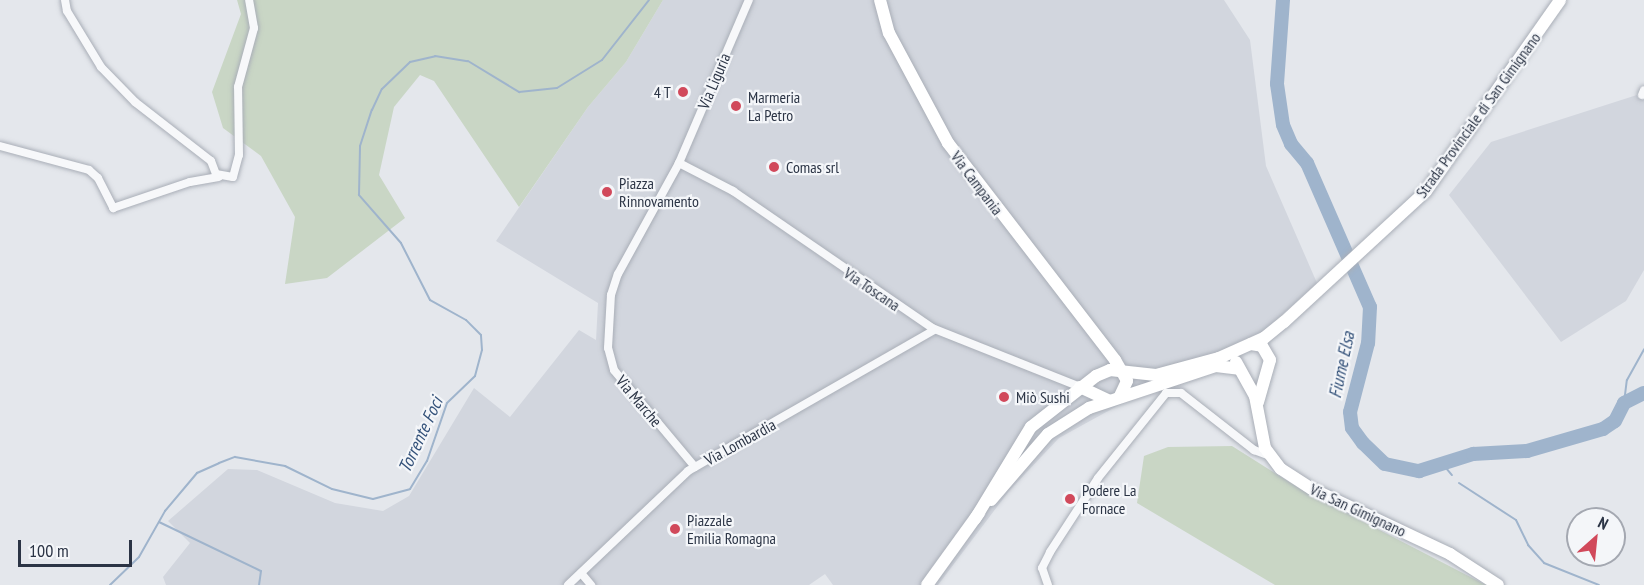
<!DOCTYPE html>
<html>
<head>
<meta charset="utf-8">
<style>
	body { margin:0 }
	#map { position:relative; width:1644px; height:585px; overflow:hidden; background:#e4e7ec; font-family:"PT Sans Narrow",sans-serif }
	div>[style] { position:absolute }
	.built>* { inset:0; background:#d2d6de }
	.green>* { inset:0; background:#c9d6c5 }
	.stream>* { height:2px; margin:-1px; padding:0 1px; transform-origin:1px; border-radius:1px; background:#9fb4cc }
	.river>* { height:14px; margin:-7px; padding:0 7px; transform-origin:7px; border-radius:7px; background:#9fb4cc }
	.roads { filter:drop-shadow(0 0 2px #a9aeb7) drop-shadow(0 0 2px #a9aeb7) }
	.street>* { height:8px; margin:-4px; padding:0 4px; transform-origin:4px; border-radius:4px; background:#f7f8fa }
	.secondary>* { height:12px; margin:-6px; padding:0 6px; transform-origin:6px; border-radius:6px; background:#fff }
	.dots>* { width:16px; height:16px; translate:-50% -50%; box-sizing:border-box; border:3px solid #f4f6f9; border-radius:50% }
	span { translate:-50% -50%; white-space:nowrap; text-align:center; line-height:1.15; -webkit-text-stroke:4.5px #f4f6f9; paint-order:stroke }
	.street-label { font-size:16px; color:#2b3445 }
	.poi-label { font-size:16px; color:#2b3445 }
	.right { translate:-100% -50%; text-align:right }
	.left { translate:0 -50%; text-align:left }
	.water-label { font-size:18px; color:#34527a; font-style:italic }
	.north { position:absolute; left:1566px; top:507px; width:60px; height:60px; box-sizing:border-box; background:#f4f6f9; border:2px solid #a4a8b1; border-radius:50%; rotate:27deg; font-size:16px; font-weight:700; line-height:24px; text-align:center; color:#2b3445 }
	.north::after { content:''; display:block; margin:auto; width:21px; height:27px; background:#d1495b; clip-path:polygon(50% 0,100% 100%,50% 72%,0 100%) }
	.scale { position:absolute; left:18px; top:540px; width:114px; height:27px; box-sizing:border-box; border:3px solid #2b3445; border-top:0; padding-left:8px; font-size:18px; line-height:21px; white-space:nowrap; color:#2b3445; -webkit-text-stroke:4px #f4f6f9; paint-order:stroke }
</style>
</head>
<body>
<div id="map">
	<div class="built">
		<i style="clip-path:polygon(663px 0,1224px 0,1250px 40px,1266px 166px,1317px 283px,1264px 331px,1239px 342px,1212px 373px,1130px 399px,1059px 438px,1009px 491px,938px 585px,833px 585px,825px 574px,809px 585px,166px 585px,163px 577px,190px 543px,168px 521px,228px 469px,257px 470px,335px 503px,383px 511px,409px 496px,474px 388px,510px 417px,579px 330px,596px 340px,598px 303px,496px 241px,588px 107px,626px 62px)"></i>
		<i style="clip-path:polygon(1640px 94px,1644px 97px,1644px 270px,1626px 301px,1561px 342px,1449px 195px,1491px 142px)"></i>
	</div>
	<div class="green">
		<i style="clip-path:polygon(237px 0,663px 0,626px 62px,588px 107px,519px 207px,434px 81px,420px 75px,394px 107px,379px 175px,405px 218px,327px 278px,285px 284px,295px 217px,261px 156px,223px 128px,212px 92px,241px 14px)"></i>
		<i style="clip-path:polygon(1232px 446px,1302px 490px,1486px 585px,1275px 585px,1137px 503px,1144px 456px,1168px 447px)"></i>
	</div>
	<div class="stream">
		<i style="left:1624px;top:403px;width:23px;rotate:-83deg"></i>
		<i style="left:1627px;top:380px;width:35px;rotate:-61deg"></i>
		<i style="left:1441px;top:462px;width:17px;rotate:50deg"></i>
		<i style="left:1459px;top:483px;width:68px;rotate:33deg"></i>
		<i style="left:1516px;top:520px;width:28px;rotate:64deg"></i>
		<i style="left:1528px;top:545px;width:24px;rotate:48deg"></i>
		<i style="left:1544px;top:563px;width:59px;rotate:21.8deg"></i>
		<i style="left:159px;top:522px;width:113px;rotate:25.7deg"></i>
		<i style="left:261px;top:571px;width:14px;rotate:98deg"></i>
		<i style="left:110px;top:585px;width:40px;rotate:-44deg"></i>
		<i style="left:139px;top:557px;width:53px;rotate:-60.5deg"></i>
		<i style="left:165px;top:511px;width:50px;rotate:-49.9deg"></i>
		<i style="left:197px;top:473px;width:24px;rotate:-24deg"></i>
		<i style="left:219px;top:463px;width:17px;rotate:-21deg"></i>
		<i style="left:235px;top:457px;width:51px;rotate:10.2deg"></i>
		<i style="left:285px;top:466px;width:52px;rotate:26.1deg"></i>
		<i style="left:332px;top:489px;width:42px;rotate:13.7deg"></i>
		<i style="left:373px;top:499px;width:38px;rotate:-15deg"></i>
		<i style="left:410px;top:489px;width:33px;rotate:-59deg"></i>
		<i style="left:427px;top:461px;width:61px;rotate:-71deg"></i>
		<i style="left:447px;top:403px;width:39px;rotate:-44deg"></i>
		<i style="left:475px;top:376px;width:27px;rotate:-75deg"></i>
		<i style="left:482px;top:350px;width:15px;rotate:-94deg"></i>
		<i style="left:481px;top:335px;width:21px;rotate:-135deg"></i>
		<i style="left:466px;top:320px;width:41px;rotate:-150.9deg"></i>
		<i style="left:430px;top:300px;width:64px;rotate:-117deg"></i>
		<i style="left:401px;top:243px;width:64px;rotate:-131.2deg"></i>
		<i style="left:359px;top:195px;width:49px;rotate:-88.8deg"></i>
		<i style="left:360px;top:146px;width:38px;rotate:-72deg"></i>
		<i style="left:372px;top:110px;width:23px;rotate:-65deg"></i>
		<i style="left:382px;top:89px;width:39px;rotate:-44deg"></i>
		<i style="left:410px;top:62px;width:26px;rotate:-13deg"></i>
		<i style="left:435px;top:56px;width:33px;rotate:9deg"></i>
		<i style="left:468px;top:61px;width:60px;rotate:31.3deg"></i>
		<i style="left:519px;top:92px;width:38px;rotate:-6deg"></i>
		<i style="left:557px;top:88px;width:53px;rotate:-31.9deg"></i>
		<i style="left:602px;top:60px;width:76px;rotate:-51.9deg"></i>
	</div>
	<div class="river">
		<i style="left:1283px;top:0;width:84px;rotate:94.1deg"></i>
		<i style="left:1277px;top:84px;width:41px;rotate:81.7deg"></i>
		<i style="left:1283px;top:125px;width:21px;rotate:67deg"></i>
		<i style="left:1291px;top:144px;width:25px;rotate:50deg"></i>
		<i style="left:1307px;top:163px;width:157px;rotate:66.4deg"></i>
		<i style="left:1370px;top:307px;width:36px;rotate:93deg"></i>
		<i style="left:1368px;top:343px;width:71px;rotate:104.6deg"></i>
		<i style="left:1350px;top:412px;width:16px;rotate:83deg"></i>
		<i style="left:1352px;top:428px;width:19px;rotate:54deg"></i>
		<i style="left:1363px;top:443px;width:30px;rotate:44deg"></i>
		<i style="left:1385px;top:464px;width:35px;rotate:12deg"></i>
		<i style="left:1419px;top:471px;width:57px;rotate:-17.5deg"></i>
		<i style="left:1473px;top:454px;width:54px;rotate:-3.2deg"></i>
		<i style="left:1527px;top:451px;width:79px;rotate:-16.1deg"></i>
		<i style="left:1603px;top:429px;width:14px;rotate:-34deg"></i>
		<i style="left:1615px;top:421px;width:20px;rotate:-63deg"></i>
		<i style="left:1624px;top:403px;width:22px;rotate:-27deg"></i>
	</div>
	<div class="roads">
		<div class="street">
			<i style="left:65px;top:0;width:11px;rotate:80deg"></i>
			<i style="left:67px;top:11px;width:66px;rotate:58.7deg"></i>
			<i style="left:101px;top:67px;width:49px;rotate:45.8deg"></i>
			<i style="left:135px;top:102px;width:96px;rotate:37.8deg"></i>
			<i style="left:211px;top:161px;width:14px;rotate:69deg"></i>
			<i style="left:216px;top:174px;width:17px;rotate:10deg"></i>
			<i style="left:233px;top:177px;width:23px;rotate:-75deg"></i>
			<i style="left:239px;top:155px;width:68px;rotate:-90.8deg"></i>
			<i style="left:238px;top:87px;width:61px;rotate:-74.8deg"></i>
			<i style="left:254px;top:28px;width:28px;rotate:-100deg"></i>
			<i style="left:1642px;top:95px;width:5px;rotate:-68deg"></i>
			<i style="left:0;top:146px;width:92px;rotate:15.1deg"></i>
			<i style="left:89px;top:170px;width:12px;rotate:42deg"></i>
			<i style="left:98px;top:178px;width:34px;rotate:63deg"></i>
			<i style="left:113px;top:208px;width:81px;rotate:-18.7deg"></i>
			<i style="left:190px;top:182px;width:29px;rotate:-10deg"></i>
			<i style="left:679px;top:163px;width:61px;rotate:27.4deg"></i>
			<i style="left:733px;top:191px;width:242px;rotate:34.5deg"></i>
			<i style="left:932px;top:328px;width:159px;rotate:21.7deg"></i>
			<i style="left:695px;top:467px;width:126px;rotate:-129.9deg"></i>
			<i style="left:614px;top:370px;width:23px;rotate:-105deg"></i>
			<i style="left:608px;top:348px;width:53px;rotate:-86.8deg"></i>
			<i style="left:611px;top:295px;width:22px;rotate:-72deg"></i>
			<i style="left:618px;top:274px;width:127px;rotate:-61.2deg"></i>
			<i style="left:679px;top:163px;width:177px;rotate:-66.8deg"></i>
			<i style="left:581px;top:573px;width:16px;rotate:50deg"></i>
			<i style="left:568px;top:585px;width:166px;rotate:-43.5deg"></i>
			<i style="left:688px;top:471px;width:284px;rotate:-29.8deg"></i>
			<i style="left:1048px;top:585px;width:18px;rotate:-109deg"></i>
			<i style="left:1042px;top:568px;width:18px;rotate:-63deg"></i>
			<i style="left:1050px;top:552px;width:88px;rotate:-57deg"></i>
			<i style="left:1098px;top:478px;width:109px;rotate:-51.3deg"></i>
			<i style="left:1166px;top:393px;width:15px"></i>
			<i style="left:1181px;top:393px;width:93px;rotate:38deg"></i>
			<i style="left:1254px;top:450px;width:15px;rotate:20deg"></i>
		</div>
		<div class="secondary">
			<i style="left:880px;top:0;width:34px;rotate:75deg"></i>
			<i style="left:889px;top:33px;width:125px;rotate:61.8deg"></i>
			<i style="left:948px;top:143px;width:274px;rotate:52.4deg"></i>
			<i style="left:1115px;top:360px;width:24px;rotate:60deg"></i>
			<i style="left:1127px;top:381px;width:17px;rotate:115deg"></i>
			<i style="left:1251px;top:344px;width:11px;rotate:10deg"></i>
			<i style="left:1262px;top:346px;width:16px;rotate:60deg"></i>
			<i style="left:1270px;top:360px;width:44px;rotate:105.9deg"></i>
			<i style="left:1236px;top:362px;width:39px;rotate:61deg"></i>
			<i style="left:1255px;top:396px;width:53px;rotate:79.1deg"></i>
			<i style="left:1265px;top:448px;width:26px;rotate:53deg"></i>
			<i style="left:1281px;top:469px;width:37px;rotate:33deg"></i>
			<i style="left:1312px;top:489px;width:153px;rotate:25.2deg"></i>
			<i style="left:1450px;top:554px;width:57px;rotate:32.9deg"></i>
			<i style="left:1080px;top:387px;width:31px;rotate:25deg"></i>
			<i style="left:991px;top:500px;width:87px;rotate:-49.2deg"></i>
			<i style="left:1048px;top:434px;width:49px;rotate:-32.4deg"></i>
			<i style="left:1089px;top:408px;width:134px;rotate:-18.3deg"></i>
			<i style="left:1216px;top:366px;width:23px;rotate:7deg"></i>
			<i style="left:975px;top:519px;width:108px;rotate:-58.7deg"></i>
			<i style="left:1031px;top:427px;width:83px;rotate:-38.1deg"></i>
			<i style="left:1096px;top:376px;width:15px;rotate:-23deg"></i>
			<i style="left:1110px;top:370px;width:46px;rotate:6.2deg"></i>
			<i style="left:1156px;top:375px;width:65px;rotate:-15.1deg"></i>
			<i style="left:1219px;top:358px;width:49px;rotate:-24deg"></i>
			<i style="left:1264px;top:338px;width:26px;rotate:-39deg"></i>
			<i style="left:1284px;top:322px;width:193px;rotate:-42.7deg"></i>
			<i style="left:1426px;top:191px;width:233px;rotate:-54.9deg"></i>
			<i style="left:927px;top:585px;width:89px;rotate:-54.2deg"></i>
		</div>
	</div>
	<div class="dots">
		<i style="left:683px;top:92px;background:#d1495b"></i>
		<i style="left:736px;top:106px;background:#d1495b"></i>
		<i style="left:774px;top:167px;background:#d1495b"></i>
		<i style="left:607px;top:192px;background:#d1495b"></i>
		<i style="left:1004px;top:397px;background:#d1495b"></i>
		<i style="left:1070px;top:499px;background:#d1495b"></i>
		<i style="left:675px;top:529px;background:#d1495b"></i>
	</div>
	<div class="street-label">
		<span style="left:714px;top:81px;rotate:-67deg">Via Liguria</span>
		<span style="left:1478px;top:115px;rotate:-54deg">Strada Provinciale di San Gimignano</span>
		<span style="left:977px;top:183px;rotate:53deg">Via Campania</span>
		<span style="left:872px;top:289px;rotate:34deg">Via Toscana</span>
		<span style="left:639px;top:401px;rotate:50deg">Via Marche</span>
		<span style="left:740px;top:442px;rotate:-29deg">Via Lombardia</span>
		<span style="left:1358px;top:510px;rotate:25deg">Via San Gimignano</span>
	</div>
	<div class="poi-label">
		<span class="right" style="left:671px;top:92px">4 T</span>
		<span class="left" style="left:748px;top:106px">Marmeria<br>La Petro</span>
		<span class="left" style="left:786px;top:167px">Comas srl</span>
		<span class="left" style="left:619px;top:192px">Piazza<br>Rinnovamento</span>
		<span class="left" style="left:1016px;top:397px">Miò Sushi</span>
		<span class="left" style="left:1082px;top:499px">Podere La<br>Fornace</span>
		<span class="left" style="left:687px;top:529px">Piazzale<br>Emilia Romagna</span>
	</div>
	<div class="water-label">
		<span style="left:1342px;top:365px;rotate:-78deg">Fiume Elsa</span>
		<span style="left:421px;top:435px;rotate:-65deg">Torrente Foci</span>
	</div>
	<div class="north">N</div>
	<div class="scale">100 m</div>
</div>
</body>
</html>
